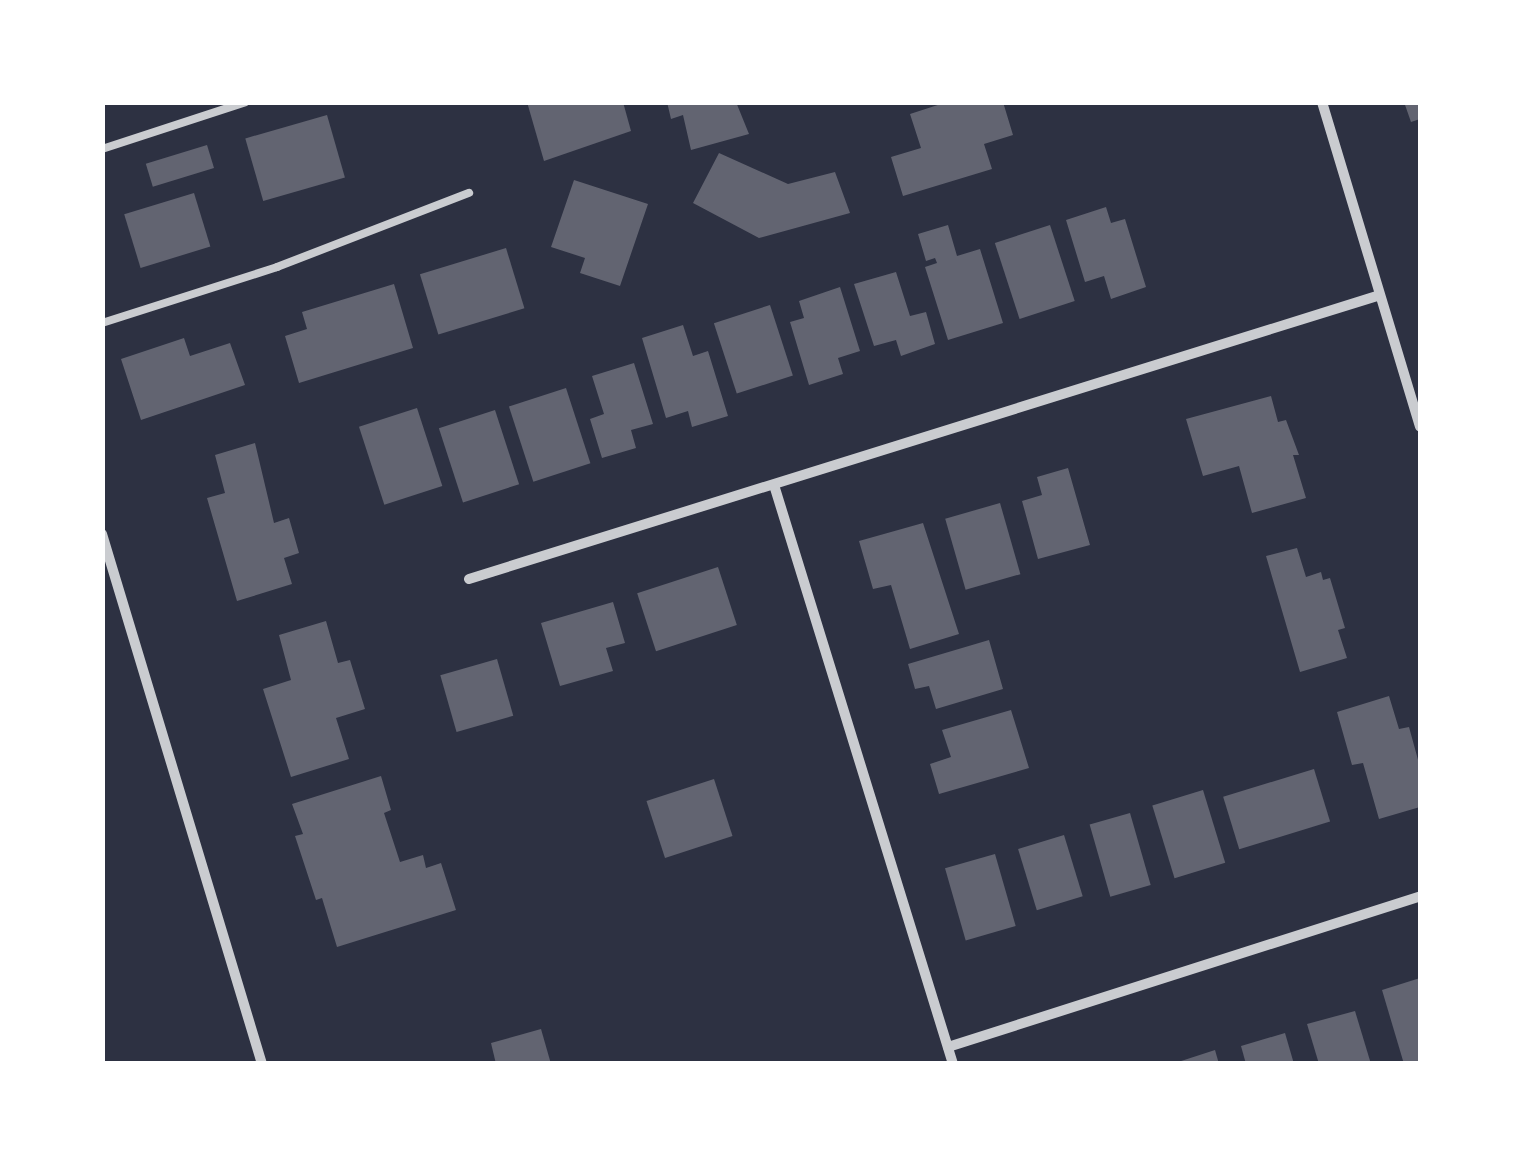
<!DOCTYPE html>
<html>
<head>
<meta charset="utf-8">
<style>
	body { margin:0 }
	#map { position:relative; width:1523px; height:1166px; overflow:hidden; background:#2d3142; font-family:Raleway,sans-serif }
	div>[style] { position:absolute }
	.building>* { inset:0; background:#626471; transform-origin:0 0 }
	.service>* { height:8px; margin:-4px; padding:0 4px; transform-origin:4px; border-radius:4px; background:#caccd0 }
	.minor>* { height:10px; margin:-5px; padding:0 5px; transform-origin:5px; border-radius:5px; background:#caccd0 }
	span { translate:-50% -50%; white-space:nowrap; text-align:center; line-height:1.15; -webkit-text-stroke:8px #fff; paint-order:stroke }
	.frame { position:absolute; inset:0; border:105px solid #fff; pointer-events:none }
</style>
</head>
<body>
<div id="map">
	<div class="building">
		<i style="clip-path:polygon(527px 102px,623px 102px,631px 131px,544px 161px)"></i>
		<i style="clip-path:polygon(667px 102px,736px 102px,749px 134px,691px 150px,683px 115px,671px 119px)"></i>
		<i style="clip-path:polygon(947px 102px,1003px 102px,1013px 135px,984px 144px,992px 169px,903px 196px,891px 157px,921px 148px,910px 114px)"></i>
		<i style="clip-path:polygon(1404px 102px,1420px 102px,1420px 119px,1411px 122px)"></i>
		<i style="left:327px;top:115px;width:65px;height:85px;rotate:74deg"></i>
		<i style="left:207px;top:145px;width:24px;height:64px;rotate:73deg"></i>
		<i style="clip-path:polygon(719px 153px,788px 184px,835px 172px,850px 213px,759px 238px,693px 203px)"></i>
		<i style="clip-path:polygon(574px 180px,648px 204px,620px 286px,580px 273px,585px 258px,551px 247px)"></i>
		<i style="left:194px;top:193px;width:56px;height:73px;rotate:73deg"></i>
		<i style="clip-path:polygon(1106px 207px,1111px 223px,1125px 219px,1146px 287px,1111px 299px,1104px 276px,1085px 282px,1066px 220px)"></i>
		<i style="clip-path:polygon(948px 225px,957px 256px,980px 249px,1003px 323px,948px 340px,925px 267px,937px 263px,935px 258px,926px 261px,918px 234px)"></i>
		<i style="left:1050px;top:225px;width:80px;height:58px;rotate:72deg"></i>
		<i style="left:506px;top:248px;width:63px;height:90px;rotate:73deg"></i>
		<i style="clip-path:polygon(896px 272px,910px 316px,926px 312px,935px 344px,901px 356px,896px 340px,874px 346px,854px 284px)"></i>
		<i style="clip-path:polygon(394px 284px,413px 348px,299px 383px,285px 336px,307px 329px,302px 312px)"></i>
		<i style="clip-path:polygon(840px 287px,860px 351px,838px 358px,843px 374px,809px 385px,790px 322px,804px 318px,799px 301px)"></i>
		<i style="left:770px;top:305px;width:74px;height:59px;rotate:72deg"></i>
		<i style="clip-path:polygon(683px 325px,693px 356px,708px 351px,728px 416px,692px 427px,688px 411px,666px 418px,642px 338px)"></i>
		<i style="clip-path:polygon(184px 338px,190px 356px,230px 343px,245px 385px,141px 420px,121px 359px)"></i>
		<i style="clip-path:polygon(634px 363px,653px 424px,631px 430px,636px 448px,602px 458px,590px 419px,604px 414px,592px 376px)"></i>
		<i style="left:566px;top:388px;width:79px;height:60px;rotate:72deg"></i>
		<i style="clip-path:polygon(1271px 396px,1278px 422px,1286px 420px,1299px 455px,1293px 455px,1306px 498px,1252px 513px,1239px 466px,1203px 476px,1186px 419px)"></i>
		<i style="left:417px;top:408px;width:82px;height:61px;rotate:72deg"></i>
		<i style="left:495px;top:410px;width:78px;height:59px;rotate:72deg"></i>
		<i style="clip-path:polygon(255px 443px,274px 523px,289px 518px,299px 553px,284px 558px,292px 584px,237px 601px,207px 498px,225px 493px,215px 455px)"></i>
		<i style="clip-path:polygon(1068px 468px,1090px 545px,1038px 559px,1022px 501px,1042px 495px,1037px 477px)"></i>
		<i style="left:1000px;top:503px;width:74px;height:57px;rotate:74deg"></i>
		<i style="clip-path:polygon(923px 523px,959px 634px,910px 649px,891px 585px,873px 589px,859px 541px)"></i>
		<i style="clip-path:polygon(1297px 548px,1306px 577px,1321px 572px,1323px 580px,1330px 578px,1345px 628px,1338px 630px,1347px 658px,1300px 672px,1266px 556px)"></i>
		<i style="left:718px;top:567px;width:61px;height:85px;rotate:72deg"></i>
		<i style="clip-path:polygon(613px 602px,625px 643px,606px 648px,613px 671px,560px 686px,541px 623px)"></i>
		<i style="clip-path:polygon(326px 621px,338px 663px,350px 660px,365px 709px,336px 718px,349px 759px,291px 777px,263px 689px,291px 680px,279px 635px)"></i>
		<i style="clip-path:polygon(989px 640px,1003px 689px,936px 709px,929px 686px,915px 689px,908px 664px)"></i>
		<i style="left:497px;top:659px;width:59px;height:59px;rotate:74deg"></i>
		<i style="clip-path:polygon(1389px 696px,1399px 729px,1409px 727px,1420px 767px,1420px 807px,1379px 819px,1363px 763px,1352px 765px,1337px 712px)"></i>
		<i style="clip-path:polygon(1011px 710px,1029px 768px,939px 794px,930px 764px,951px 757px,942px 730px)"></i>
		<i style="left:1314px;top:769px;width:55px;height:95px;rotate:73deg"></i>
		<i style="clip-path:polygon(381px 776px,391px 810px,384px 813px,400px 862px,423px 855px,426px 868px,441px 863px,456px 910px,337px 947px,322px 898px,316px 900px,295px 836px,303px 834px,292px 804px)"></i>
		<i style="left:714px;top:779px;width:60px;height:71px;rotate:72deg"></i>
		<i style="left:1203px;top:790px;width:76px;height:53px;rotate:73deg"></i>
		<i style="left:1130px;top:813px;width:75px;height:42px;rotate:74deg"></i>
		<i style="left:1064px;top:835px;width:64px;height:48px;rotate:73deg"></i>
		<i style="left:995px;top:854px;width:75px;height:52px;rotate:74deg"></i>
		<i style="clip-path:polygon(1420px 978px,1420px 1064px,1404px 1064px,1382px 990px)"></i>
		<i style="clip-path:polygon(1355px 1011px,1371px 1064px,1319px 1064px,1307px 1024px)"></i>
		<i style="clip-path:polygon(541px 1029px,551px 1064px,496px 1064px,491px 1043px)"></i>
		<i style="clip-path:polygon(1285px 1033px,1294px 1064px,1246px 1064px,1241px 1046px)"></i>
		<i style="clip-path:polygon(1215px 1050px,1219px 1064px,1175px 1064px,1175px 1063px)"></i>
	</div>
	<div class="service">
		<i style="left:102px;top:149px;width:151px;rotate:-18.1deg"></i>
		<i style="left:102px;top:323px;width:184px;rotate:-17.7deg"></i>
		<i style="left:277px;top:267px;width:206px;rotate:-21.1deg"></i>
	</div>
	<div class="minor">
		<i style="left:1322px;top:102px;width:339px;rotate:73.2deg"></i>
		<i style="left:774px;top:485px;width:606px;rotate:72.82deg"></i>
		<i style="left:102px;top:534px;width:554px;rotate:73.2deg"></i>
		<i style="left:469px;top:579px;width:954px;rotate:-17.31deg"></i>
		<i style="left:948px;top:1047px;width:496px;rotate:-17.7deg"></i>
	</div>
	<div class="frame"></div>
</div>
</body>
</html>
